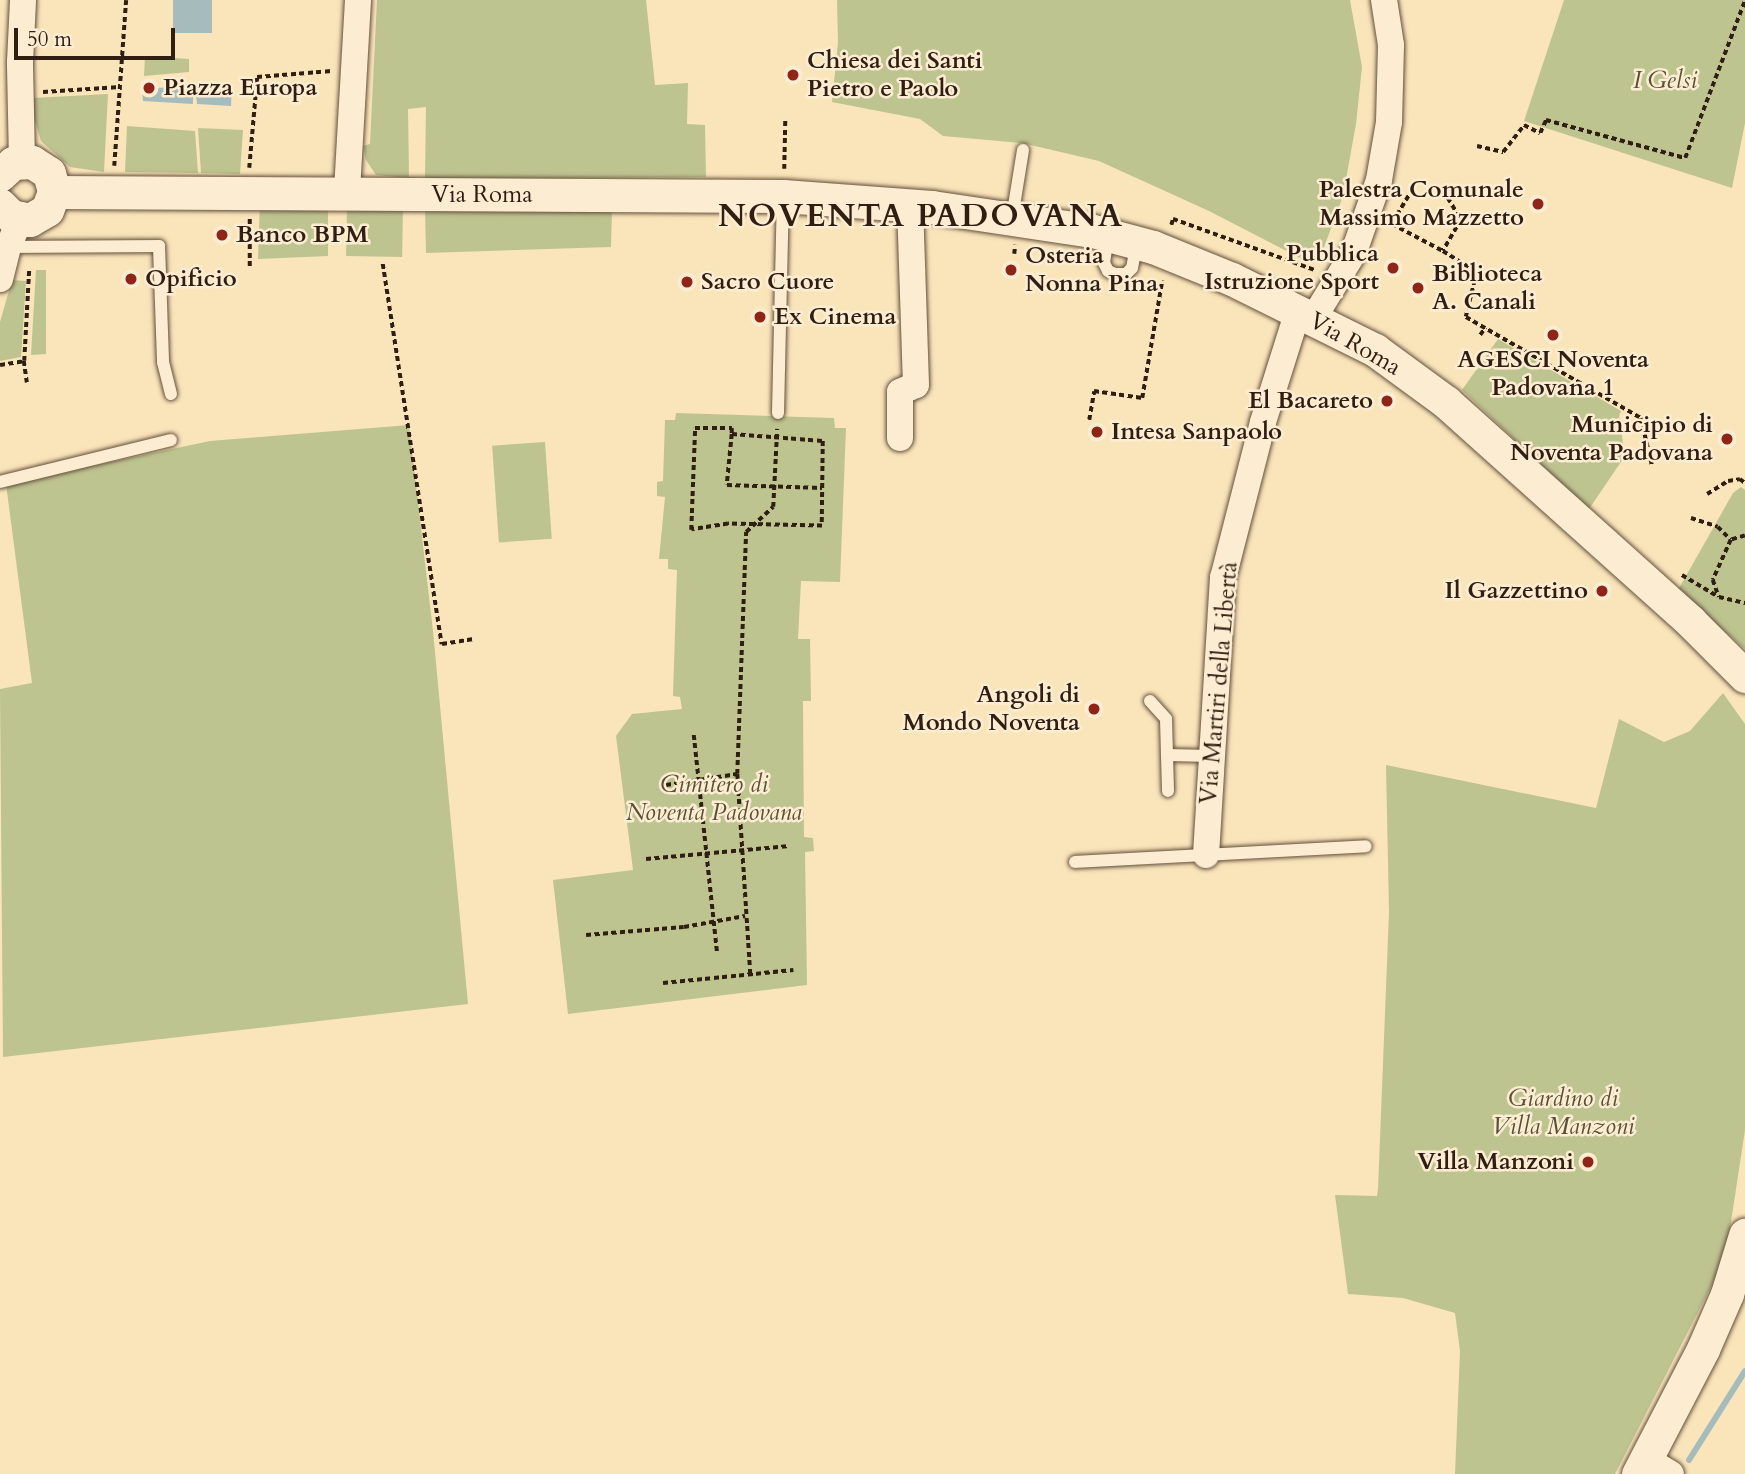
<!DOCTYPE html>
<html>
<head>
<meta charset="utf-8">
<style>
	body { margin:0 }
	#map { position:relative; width:1745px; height:1474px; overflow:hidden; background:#fae4ba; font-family:Cardo,serif }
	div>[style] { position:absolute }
	.green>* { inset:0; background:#bec490; transform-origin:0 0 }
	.water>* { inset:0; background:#a5bbbc; transform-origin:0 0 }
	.stream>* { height:6px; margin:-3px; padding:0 3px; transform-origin:3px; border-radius:3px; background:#a5bbbc }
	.path>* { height:3.5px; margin-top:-1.75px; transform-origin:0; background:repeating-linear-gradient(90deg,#311e12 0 5px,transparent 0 8.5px) }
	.roads { filter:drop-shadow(0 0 2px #63503c) drop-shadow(0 0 2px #63503c) }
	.service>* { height:12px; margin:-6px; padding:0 6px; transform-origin:6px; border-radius:6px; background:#fcedd2 }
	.minor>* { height:26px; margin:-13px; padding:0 13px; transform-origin:13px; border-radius:13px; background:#fcedd2 }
	.tertiary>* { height:33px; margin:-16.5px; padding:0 16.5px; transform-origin:16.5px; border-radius:16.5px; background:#fcedd2 }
	.dots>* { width:19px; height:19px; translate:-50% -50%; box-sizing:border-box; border:4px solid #fcedd2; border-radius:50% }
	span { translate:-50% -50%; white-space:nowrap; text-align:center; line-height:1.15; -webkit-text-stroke:5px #fcedd2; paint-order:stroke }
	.poi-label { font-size:24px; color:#311e12; font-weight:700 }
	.left { translate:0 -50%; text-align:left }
	.right { translate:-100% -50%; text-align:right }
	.park-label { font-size:24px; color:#5b5038; font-style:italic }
	.street-label { font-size:24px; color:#311e12 }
	.district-label { font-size:32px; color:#311e12; font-weight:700; letter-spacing:2px }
	.scale { position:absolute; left:14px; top:28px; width:161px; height:32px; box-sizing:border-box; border:4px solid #311e12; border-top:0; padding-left:9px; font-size:21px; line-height:24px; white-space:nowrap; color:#311e12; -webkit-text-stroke:5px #fcedd2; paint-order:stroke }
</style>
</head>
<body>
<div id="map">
	<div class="green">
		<i style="clip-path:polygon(377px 0,646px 0,655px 85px,688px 83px,687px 124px,705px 125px,706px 177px,425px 179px,426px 107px,408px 109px,409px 178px,376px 175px,366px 160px,363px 146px,370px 144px)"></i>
		<i style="clip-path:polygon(837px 0,1350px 0,1362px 67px,1356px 124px,1343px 196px,1320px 258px,1306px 261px,1209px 211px,1099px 161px,1022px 143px,943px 136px,920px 119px,832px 102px,838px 42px)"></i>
		<i style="clip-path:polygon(1564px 0,1745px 0,1745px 123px,1732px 188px,1524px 121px)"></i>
		<i style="clip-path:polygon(145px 56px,189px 59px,189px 72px,144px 76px)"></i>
		<i style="clip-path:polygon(108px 94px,104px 172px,70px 167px,41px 141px,34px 118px,33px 98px)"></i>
		<i style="clip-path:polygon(127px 126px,195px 131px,198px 173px,125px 172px)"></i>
		<i style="clip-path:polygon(198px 128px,243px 130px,240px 174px,201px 173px)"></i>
		<i style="clip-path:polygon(260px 201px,328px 205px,328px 256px,258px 259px)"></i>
		<i style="left:347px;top:205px;width:56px;height:51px;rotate:1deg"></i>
		<i style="clip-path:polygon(425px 206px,612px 209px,611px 247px,426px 253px)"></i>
		<i style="clip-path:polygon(36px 270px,46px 270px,46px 354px,31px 355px)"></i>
		<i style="clip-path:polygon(12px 280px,26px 281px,21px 357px,0 361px,0 322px)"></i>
		<i style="clip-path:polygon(1498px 339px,1621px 411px,1619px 416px,1625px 456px,1589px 509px,1462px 390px)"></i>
		<i style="clip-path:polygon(676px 413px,834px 418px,835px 428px,846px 428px,840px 582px,801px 581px,798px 639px,810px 639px,811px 701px,803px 701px,804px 837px,813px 838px,814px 851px,805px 852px,807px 985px,568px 1014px,553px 880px,633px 870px,616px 736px,632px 714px,682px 709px,680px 697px,673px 696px,677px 570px,668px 569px,668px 559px,659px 559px,665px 497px,657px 496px,657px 482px,663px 481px,665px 420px,675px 420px)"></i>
		<i style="clip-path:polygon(409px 425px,433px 631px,468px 1004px,3px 1057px,0 689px,32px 683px,6px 484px,210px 441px)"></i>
		<i style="left:545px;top:442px;width:97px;height:53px;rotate:86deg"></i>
		<i style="clip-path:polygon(1741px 487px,1745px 490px,1745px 649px,1678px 590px,1733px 493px)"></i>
		<i style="clip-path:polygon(1723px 693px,1745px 724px,1745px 1130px,1729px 1235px,1718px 1273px,1615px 1474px,1455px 1474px,1460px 1351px,1455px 1313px,1403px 1298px,1348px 1294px,1335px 1195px,1377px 1196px,1378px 1189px,1389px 912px,1386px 765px,1596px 808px,1619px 719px,1664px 742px,1690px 731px)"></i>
	</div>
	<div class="water">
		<i style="left:173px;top:0;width:39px;height:33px"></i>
		<i style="clip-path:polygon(232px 83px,231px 106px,197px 104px,196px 95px,193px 96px,193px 104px,143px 101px,142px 89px)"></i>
	</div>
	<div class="stream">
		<i style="left:1689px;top:1460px;width:105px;rotate:-57.8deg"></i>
	</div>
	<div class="path">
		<i style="left:43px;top:92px;width:77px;rotate:-3.7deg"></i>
		<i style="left:1477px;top:146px;width:27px;rotate:13deg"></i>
		<i style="left:1503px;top:152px;width:34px;rotate:-52deg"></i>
		<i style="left:1524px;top:125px;width:18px;rotate:27deg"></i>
		<i style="left:1540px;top:133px;width:14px;rotate:-65deg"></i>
		<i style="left:1546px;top:120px;width:144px;rotate:15.3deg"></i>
		<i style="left:1685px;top:158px;width:169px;rotate:-69.2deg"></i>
		<i style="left:114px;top:166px;width:166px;rotate:-85.9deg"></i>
		<i style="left:249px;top:168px;width:91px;rotate:-85deg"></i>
		<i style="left:257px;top:77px;width:75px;rotate:-4.6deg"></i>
		<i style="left:784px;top:169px;width:49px;rotate:-88.8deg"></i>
		<i style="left:1413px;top:189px;width:41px;rotate:121deg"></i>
		<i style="left:1392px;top:224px;width:58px;rotate:27.9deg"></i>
		<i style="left:1448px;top:198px;width:26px;rotate:59deg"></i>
		<i style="left:1461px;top:220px;width:36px;rotate:120deg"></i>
		<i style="left:1443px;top:251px;width:40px;rotate:32deg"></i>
		<i style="left:1477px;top:272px;width:46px;rotate:103.7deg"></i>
		<i style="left:1466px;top:317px;width:202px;rotate:30deg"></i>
		<i style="left:1641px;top:418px;width:48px;rotate:76.8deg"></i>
		<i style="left:250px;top:219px;width:49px;rotate:90deg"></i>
		<i style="left:1171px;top:225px;width:6px;rotate:-72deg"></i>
		<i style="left:1173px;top:219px;width:151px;rotate:19.8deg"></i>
		<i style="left:1014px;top:254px;width:9px;rotate:-84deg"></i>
		<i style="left:383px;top:264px;width:385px;rotate:81.2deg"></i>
		<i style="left:442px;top:644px;width:32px;rotate:-9deg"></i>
		<i style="left:1480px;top:335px;width:9px;rotate:-54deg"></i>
		<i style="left:24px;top:361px;width:22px;rotate:82deg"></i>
		<i style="left:0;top:365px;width:24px;rotate:-9deg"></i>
		<i style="left:24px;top:361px;width:92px;rotate:-86.9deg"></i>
		<i style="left:1089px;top:420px;width:29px;rotate:-80deg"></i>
		<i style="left:1094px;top:391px;width:49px;rotate:8.3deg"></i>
		<i style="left:1142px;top:398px;width:119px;rotate:-80.3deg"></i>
		<i style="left:695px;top:428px;width:37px"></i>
		<i style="left:732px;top:428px;width:6px;rotate:90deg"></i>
		<i style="left:732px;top:434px;width:91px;rotate:4.4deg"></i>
		<i style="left:823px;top:441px;width:85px;rotate:90.7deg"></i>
		<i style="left:822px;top:526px;width:94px;rotate:-178.8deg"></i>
		<i style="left:728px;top:524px;width:37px;rotate:171deg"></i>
		<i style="left:691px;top:530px;width:102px;rotate:-87.8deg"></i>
		<i style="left:732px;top:434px;width:51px;rotate:95.6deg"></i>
		<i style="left:727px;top:485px;width:95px;rotate:1.8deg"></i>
		<i style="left:1707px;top:494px;width:25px;rotate:-32deg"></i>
		<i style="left:1728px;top:481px;width:12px;rotate:-9deg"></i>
		<i style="left:1740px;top:479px;width:6px;rotate:39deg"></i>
		<i style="left:1691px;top:518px;width:28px;rotate:18deg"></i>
		<i style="left:1718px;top:527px;width:18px;rotate:45deg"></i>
		<i style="left:1745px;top:536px;width:15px;rotate:164deg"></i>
		<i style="left:1731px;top:540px;width:44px;rotate:114.2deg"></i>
		<i style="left:1713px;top:580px;width:18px;rotate:71deg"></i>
		<i style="left:1719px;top:597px;width:27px;rotate:13deg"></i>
		<i style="left:1682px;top:575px;width:41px;rotate:31deg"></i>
		<i style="left:694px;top:735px;width:218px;rotate:83.9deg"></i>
		<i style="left:666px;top:785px;width:72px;rotate:-8.8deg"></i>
		<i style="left:646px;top:859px;width:144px;rotate:-5.2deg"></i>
		<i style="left:586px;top:935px;width:98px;rotate:-4.7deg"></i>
		<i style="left:684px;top:927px;width:62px;rotate:-10.2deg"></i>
		<i style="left:750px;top:974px;width:200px;rotate:-93.7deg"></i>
		<i style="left:737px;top:774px;width:242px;rotate:-87.9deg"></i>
		<i style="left:746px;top:532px;width:37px;rotate:-43deg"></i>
		<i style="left:773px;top:507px;width:78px;rotate:-87.1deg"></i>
		<i style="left:663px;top:983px;width:131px;rotate:-5.7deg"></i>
	</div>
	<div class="roads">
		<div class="service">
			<i style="left:1012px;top:218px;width:69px;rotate:-80.8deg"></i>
			<i style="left:1108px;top:235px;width:28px;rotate:98deg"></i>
			<i style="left:1104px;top:263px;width:9px;rotate:63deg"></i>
			<i style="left:1108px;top:271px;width:8px;rotate:23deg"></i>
			<i style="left:1115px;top:274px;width:11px"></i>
			<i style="left:1126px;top:274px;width:8px;rotate:-45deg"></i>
			<i style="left:1132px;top:268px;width:25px;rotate:-79deg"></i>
			<i style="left:8px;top:247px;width:151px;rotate:-0.4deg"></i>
			<i style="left:159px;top:246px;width:116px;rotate:88deg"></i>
			<i style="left:163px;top:362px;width:33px;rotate:76deg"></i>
			<i style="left:778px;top:413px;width:217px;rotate:-88.7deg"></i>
			<i style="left:0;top:482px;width:176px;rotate:-13.8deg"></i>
			<i style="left:1150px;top:701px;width:24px;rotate:48deg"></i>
			<i style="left:1166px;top:719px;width:72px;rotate:88.4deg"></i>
			<i style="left:1167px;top:755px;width:45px;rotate:1.3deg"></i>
			<i style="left:1075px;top:862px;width:291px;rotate:-3.1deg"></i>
		</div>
		<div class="minor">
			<i style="left:22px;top:161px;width:99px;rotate:-91.2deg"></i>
			<i style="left:20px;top:62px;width:62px;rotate:-87.2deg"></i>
			<i style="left:347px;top:191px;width:191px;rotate:-86.7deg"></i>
			<i style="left:0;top:279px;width:33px;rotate:-76deg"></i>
			<i style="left:8px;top:247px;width:30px;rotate:-66deg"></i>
			<i style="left:1313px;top:319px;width:79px;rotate:-58.5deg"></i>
			<i style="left:1354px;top:252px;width:76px;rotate:-70.9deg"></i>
			<i style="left:1379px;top:180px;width:59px;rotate:-80.2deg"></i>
			<i style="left:1389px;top:122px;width:77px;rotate:-88.5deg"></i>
			<i style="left:1391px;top:45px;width:46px;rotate:-98.8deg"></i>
			<i style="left:900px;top:438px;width:46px;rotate:-90deg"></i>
			<i style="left:900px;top:392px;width:17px;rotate:-24deg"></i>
			<i style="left:916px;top:385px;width:180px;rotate:-91.9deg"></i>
			<i style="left:1206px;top:855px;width:278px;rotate:-86.5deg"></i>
			<i style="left:1223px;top:578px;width:161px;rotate:-75.6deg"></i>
			<i style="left:1263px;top:422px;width:116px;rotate:-72.5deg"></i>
			<i style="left:1646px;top:1459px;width:29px;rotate:31deg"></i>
		</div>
		<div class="tertiary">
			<i style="left:0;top:175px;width:18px;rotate:-43deg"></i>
			<i style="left:13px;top:163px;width:19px;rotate:-3deg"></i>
			<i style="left:32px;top:162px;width:20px;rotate:33deg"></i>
			<i style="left:49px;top:173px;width:20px;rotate:75deg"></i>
			<i style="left:54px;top:192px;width:19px;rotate:111deg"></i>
			<i style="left:47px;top:210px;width:20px;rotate:150deg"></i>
			<i style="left:30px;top:220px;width:19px;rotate:-168deg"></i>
			<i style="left:11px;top:216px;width:16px;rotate:-135deg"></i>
			<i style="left:54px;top:192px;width:729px;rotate:0.31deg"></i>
			<i style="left:783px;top:196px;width:149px;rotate:4.2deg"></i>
			<i style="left:932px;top:207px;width:163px;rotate:8.5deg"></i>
			<i style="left:1093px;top:231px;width:62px;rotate:14.9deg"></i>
			<i style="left:1153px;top:247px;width:85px;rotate:22.1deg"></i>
			<i style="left:1232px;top:279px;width:160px;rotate:26.4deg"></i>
			<i style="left:1375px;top:350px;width:88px;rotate:36.2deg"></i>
			<i style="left:1446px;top:402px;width:328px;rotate:41.9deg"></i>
			<i style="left:1690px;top:621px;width:78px;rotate:45deg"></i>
			<i style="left:1638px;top:1474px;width:141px;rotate:-62.5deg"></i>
			<i style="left:1703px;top:1349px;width:60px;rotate:-66.4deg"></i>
			<i style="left:1727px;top:1294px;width:62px;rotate:-73deg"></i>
		</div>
	</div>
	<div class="dots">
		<i style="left:793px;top:75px;background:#8f2418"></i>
		<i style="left:149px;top:88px;background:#8f2418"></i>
		<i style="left:1538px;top:204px;background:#8f2418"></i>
		<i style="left:222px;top:235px;background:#8f2418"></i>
		<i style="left:1393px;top:268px;background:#8f2418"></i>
		<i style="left:1011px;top:270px;background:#8f2418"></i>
		<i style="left:131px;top:279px;background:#8f2418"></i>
		<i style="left:687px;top:282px;background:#8f2418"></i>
		<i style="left:1418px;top:288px;background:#8f2418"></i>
		<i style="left:760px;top:317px;background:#8f2418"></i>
		<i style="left:1553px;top:335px;background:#8f2418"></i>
		<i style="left:1387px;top:401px;background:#8f2418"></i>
		<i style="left:1097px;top:432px;background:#8f2418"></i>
		<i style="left:1727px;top:439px;background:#8f2418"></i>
		<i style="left:1602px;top:591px;background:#8f2418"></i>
		<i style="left:1094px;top:709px;background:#8f2418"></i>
		<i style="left:1588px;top:1162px;background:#8f2418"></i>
	</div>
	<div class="poi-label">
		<span class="left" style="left:807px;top:75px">Chiesa dei Santi<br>Pietro e Paolo</span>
		<span class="left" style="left:163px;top:88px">Piazza Europa</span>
		<span class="right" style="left:1524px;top:204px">Palestra Comunale<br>Massimo Mazzetto</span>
		<span class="left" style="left:236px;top:235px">Banco BPM</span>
		<span class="right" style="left:1379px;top:268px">Pubblica<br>Istruzione Sport</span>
		<span class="left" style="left:1025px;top:270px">Osteria<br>Nonna Pina</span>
		<span class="left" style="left:1432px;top:288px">Biblioteca<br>A. Canali</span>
		<span class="left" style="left:145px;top:279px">Opificio</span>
		<span class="left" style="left:701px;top:282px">Sacro Cuore</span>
		<span class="left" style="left:774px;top:317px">Ex Cinema</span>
		<span style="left:1553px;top:374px">AGESCI Noventa<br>Padovana 1</span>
		<span class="right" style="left:1373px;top:401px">El Bacareto</span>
		<span class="right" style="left:1713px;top:439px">Municipio di<br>Noventa Padovana</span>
		<span class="left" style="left:1111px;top:432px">Intesa Sanpaolo</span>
		<span class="right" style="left:1588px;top:591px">Il Gazzettino</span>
		<span class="right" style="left:1080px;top:709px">Angoli di<br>Mondo Noventa</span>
		<span class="right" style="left:1574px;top:1162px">Villa Manzoni</span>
	</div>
	<div class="park-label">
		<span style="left:1665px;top:81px">I Gelsi</span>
		<span style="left:714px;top:799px">Cimitero di<br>Noventa Padovana</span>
		<span style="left:1563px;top:1113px">Giardino di<br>Villa Manzoni</span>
	</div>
	<div class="street-label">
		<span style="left:482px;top:195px">Via Roma</span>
		<span style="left:1355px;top:344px;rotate:30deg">Via Roma</span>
		<span style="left:1219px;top:683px;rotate:-85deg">Via Martiri della Libertà</span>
	</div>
	<div class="district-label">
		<span style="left:921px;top:216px">NOVENTA PADOVANA</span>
	</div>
	<div class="scale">50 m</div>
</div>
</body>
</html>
